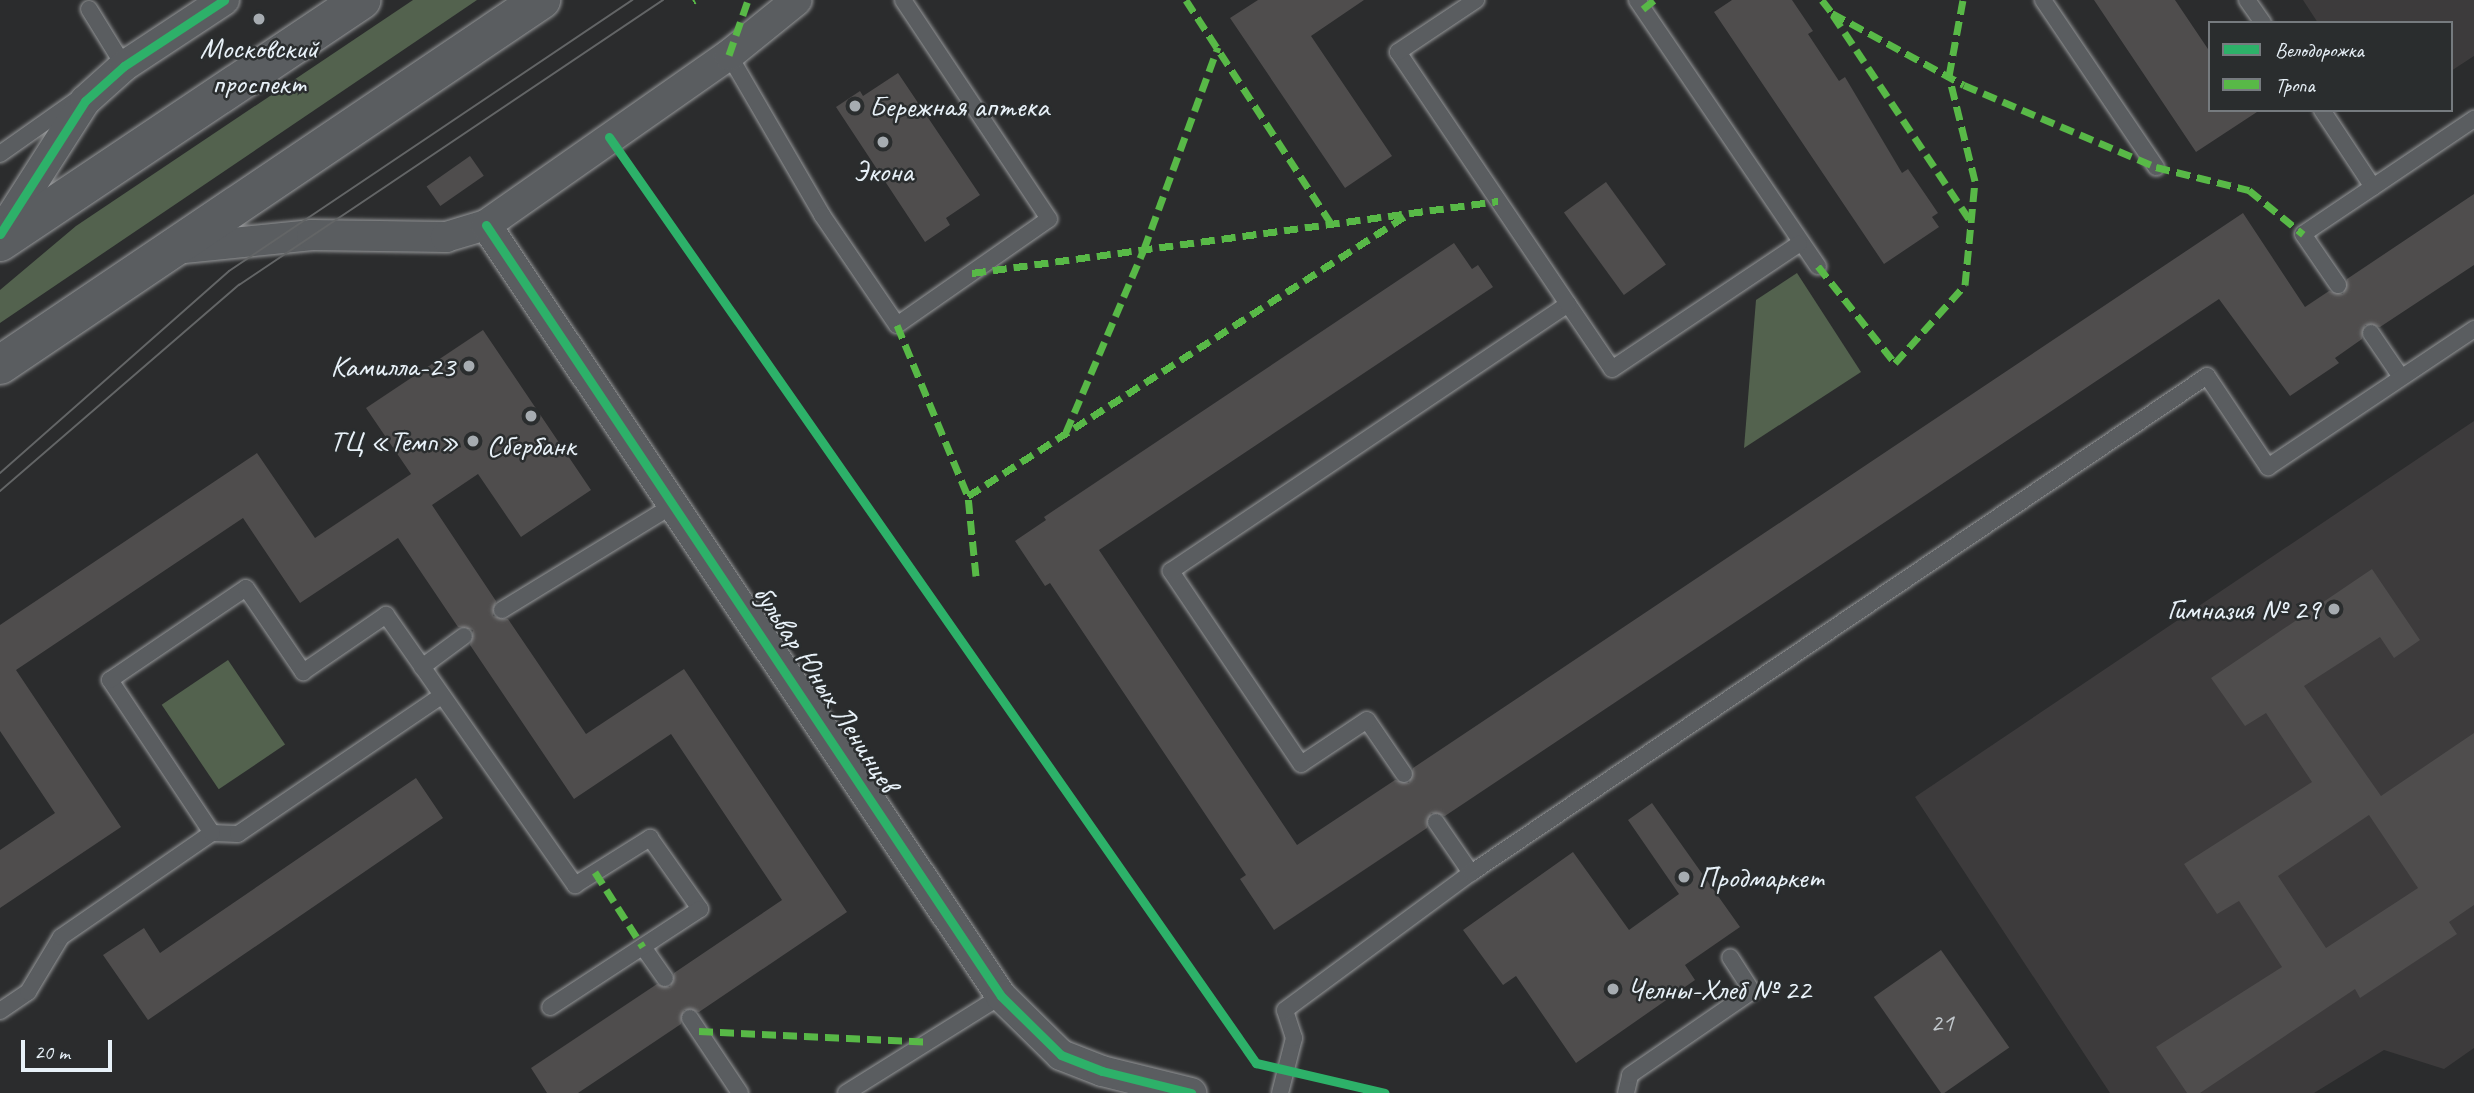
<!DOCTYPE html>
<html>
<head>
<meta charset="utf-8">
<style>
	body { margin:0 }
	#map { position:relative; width:2474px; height:1093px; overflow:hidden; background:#2b2c2d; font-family:Caveat,sans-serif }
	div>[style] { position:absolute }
	.built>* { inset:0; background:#3d3b3c }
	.green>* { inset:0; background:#53624e; transform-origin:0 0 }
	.building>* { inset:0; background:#4f4d4d; transform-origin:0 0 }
	.roads { filter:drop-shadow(0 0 2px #96989a) drop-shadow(0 0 2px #96989a) }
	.service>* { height:16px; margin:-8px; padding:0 8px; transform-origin:8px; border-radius:8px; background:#5a5d60 }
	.minor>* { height:30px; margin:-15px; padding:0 15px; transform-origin:15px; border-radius:15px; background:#5a5d60 }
	.secondary>* { height:38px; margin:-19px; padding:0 19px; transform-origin:19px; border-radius:19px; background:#5a5d60 }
	.tram>* { height:2px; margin:-1px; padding:0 1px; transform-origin:1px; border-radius:1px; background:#636566 }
	.quiet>* { height:7px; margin-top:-3.5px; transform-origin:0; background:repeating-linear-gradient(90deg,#58b947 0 14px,transparent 0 21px) }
	.cycleway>* { height:9px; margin:-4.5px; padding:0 4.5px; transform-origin:4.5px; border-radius:4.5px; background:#2db169 }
	.dots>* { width:19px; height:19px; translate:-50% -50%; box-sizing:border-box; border:4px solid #2a2d2e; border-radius:50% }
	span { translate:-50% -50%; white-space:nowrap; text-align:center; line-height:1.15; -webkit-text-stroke:5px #2a2d2e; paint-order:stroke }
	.number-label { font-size:26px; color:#c2c8cd }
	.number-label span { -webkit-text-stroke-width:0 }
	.poi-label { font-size:30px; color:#e8f1f8 }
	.left { translate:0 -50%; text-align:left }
	.right { translate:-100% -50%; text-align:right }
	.street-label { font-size:30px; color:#e8f1f8 }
	.legend { position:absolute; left:2208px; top:21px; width:245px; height:91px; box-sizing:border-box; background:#2a2d2e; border:2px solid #767b7f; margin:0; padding:9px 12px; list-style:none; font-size:21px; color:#e8f1f8 }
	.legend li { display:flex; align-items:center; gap:14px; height:35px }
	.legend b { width:35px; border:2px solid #767b7f }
	.scale { position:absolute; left:21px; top:1040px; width:91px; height:32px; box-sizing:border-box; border:4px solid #e8f1f8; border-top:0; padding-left:9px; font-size:21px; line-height:24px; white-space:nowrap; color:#e8f1f8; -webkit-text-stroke:5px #2a2d2e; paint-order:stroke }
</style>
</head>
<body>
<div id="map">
	<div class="built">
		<i style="clip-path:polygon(2303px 0,2474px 0,2474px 56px,2451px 71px,2451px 23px,2318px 23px)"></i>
		<i style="clip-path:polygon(2474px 421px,2474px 1048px,2444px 1069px,2384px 1050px,2314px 1093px,2110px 1093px,1915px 797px)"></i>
	</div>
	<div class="green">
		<i style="clip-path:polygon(413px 0,477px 0,0 323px,0 290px,76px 226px)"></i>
		<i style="clip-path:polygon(1797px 273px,1861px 372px,1744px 448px,1756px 300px)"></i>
		<i style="left:228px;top:660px;width:102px;height:80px;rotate:56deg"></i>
	</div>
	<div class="building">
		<i style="clip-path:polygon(1258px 0,1364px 0,1311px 36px,1392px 156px,1345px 188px,1230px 18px)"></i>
		<i style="clip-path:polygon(1732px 0,1792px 0,1813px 31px,1808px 34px,1839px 81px,1845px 77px,1902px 173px,1908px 169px,1938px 213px,1932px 217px,1939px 227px,1884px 264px,1714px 12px)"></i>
		<i style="clip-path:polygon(2094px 0,2175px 0,2210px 52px,2210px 110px,2260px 110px,2196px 152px)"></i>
		<i style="clip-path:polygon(898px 73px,980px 195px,946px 218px,950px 225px,925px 242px,836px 107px,860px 91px,863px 96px)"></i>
		<i style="left:470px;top:156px;width:24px;height:53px;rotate:55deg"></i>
		<i style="left:1606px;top:182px;width:102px;height:52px;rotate:54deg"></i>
		<i style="clip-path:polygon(2474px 194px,2474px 265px,2380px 327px,2365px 325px,2362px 339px,2335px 358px,2339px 363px,2290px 396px,2219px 299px,1445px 816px,1431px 813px,1427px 828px,1274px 930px,1240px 879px,1246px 875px,1050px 583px,1045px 586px,1015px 541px,1046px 520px,1044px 517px,1454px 243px,1472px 269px,1478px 265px,1493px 287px,1099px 550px,1297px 845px,1395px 780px,1409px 783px,1413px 768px,2243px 213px,2305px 307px,2329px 291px,2343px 294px,2347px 279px)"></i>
		<i style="clip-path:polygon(483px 330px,591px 490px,521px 537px,478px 474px,432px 505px,496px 601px,493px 616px,508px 619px,586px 734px,684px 669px,847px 912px,699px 1012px,684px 1010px,681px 1024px,578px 1093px,547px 1093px,531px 1068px,657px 984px,670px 987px,674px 973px,782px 900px,671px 734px,574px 799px,470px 645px,473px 630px,458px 627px,398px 538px,300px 603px,243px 518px,16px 670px,121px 827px,0 908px,0 850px,55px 813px,0 731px,0 625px,257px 453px,315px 538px,411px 474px,366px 408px)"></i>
		<i style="clip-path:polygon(evenodd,2372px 569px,2420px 640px,2394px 658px,2380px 637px,2304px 686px,2381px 796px,2474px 733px,2474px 905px,2449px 922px,2457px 934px,2360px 998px,2355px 989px,2200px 1093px,2187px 1093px,2156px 1047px,2282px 967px,2239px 901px,2217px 914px,2184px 864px,2312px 782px,2266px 713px,2245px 726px,2211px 678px,2372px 569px,2369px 815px,2418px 888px,2326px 948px,2278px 876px,2369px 815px)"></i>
		<i style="clip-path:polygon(416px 778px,443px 818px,148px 1020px,103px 955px,144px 928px,160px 953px)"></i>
		<i style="clip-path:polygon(1652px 803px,1740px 927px,1685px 965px,1695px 980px,1576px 1063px,1516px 976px,1503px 985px,1463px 930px,1573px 852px,1629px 930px,1679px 894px,1628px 820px)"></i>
		<i style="left:1941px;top:950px;width:119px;height:82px;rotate:55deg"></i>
	</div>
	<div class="roads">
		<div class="service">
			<i style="left:1637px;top:0;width:322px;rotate:55.8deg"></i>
			<i style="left:2043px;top:0;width:202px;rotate:55.9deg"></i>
			<i style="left:2247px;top:0;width:28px;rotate:55deg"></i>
			<i style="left:89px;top:9px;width:67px;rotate:58.4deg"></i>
			<i style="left:124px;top:66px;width:6px;rotate:149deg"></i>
			<i style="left:729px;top:55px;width:185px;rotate:59.8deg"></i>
			<i style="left:822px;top:215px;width:133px;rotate:55.7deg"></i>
			<i style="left:897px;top:325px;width:185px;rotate:-34.9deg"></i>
			<i style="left:1049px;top:219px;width:263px;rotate:-123.7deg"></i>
			<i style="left:2322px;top:110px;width:92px;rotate:56.5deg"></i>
			<i style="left:2373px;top:187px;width:84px;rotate:146.1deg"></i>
			<i style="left:2303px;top:234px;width:62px;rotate:55.5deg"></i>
			<i style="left:0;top:154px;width:95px;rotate:-35.2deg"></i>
			<i style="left:2373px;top:187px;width:122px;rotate:-34deg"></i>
			<i style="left:1568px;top:304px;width:78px;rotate:55.9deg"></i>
			<i style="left:1612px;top:369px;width:225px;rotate:-33.8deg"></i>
			<i style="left:2371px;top:333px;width:53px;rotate:55.7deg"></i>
			<i style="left:502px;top:610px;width:203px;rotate:-31.5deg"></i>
			<i style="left:422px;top:667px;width:52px;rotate:-36.4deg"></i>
			<i style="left:1404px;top:774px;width:65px;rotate:-124.4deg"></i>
			<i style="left:1367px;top:720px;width:79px;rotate:146.3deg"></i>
			<i style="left:1301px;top:764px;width:233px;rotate:-124deg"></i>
			<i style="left:1171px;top:571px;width:478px;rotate:-33.9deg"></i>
			<i style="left:1568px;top:304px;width:304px;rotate:-124deg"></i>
			<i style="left:1398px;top:52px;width:94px;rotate:-33.7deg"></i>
			<i style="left:1436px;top:822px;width:62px;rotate:55.5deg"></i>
			<i style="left:212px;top:833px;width:26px;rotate:2deg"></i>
			<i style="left:238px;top:834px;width:245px;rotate:-34.2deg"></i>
			<i style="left:643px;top:947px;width:38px;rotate:55deg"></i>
			<i style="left:0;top:1011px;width:34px;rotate:-34deg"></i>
			<i style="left:28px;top:992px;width:64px;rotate:-59deg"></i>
			<i style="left:61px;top:937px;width:183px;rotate:-34.6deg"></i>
			<i style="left:212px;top:833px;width:184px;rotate:-123.7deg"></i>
			<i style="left:110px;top:680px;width:164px;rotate:-34.1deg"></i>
			<i style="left:246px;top:588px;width:102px;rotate:55.8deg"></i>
			<i style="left:303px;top:672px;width:101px;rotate:-34.5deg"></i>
			<i style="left:386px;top:615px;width:330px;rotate:55deg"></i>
			<i style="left:575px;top:885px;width:89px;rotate:-32.1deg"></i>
			<i style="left:650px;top:838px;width:87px;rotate:54.8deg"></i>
			<i style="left:700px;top:909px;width:179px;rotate:146.8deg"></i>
			<i style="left:690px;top:1018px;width:90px;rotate:56.3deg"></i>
			<i style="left:846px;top:1093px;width:183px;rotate:-32deg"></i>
			<i style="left:1280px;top:1093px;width:57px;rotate:-75.7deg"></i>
			<i style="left:1294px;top:1038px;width:29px;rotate:-108deg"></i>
			<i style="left:1285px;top:1010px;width:231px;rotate:-36.4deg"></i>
			<i style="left:1471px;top:873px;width:888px;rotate:-34.03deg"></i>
			<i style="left:2207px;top:376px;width:110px;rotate:56.2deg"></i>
			<i style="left:2268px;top:467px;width:248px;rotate:-33.8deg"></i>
			<i style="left:1626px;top:1093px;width:18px;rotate:-77deg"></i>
			<i style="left:1630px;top:1075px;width:148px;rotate:-34.5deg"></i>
			<i style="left:1752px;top:991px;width:40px;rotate:-122.9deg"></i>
		</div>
		<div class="minor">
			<i style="left:486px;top:225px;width:927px;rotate:56.26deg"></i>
			<i style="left:1001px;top:996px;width:84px;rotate:44.5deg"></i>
			<i style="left:1061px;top:1055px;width:44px;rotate:21.3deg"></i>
			<i style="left:1102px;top:1071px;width:92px;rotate:13.9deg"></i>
			<i style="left:0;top:234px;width:158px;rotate:-57.4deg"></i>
			<i style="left:85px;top:101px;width:52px;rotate:-41.9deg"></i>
			<i style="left:124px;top:66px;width:120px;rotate:-33.4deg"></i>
			<i style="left:174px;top:249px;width:139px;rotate:-5.8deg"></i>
			<i style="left:312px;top:235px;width:134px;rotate:0.9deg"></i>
			<i style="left:446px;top:237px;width:42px;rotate:-16.7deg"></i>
			<i style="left:486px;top:225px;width:297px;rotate:-35deg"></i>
			<i style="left:729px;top:55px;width:87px;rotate:-39deg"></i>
		</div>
		<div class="secondary">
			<i style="left:0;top:242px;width:435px;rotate:-33.8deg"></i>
			<i style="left:0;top:365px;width:653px;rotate:-34.01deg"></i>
		</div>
	</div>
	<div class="tram">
		<i style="left:0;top:473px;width:305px;rotate:-41.4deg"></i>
		<i style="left:229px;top:271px;width:486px;rotate:-33.9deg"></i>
		<i style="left:0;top:491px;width:316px;rotate:-40.8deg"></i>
		<i style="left:239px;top:285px;width:511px;rotate:-33.91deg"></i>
	</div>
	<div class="quiet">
		<i style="left:1186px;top:0;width:266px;rotate:57deg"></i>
		<i style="left:1822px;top:0;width:16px;rotate:52deg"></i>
		<i style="left:1832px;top:13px;width:150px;rotate:28.6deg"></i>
		<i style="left:1964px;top:85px;width:209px;rotate:23.1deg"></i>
		<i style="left:2156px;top:167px;width:96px;rotate:13.9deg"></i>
		<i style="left:2249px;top:190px;width:70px;rotate:39.2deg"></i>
		<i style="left:693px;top:1px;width:2px;rotate:-27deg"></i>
		<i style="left:1643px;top:9px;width:14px;rotate:-39deg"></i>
		<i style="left:1833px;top:15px;width:249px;rotate:56.3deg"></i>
		<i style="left:729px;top:55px;width:58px;rotate:-70.9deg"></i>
		<i style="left:1818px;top:266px;width:124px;rotate:51.6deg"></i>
		<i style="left:1895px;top:363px;width:105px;rotate:-48.1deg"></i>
		<i style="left:1965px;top:285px;width:104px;rotate:-84.5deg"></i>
		<i style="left:1975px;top:181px;width:108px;rotate:-103.9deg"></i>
		<i style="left:1949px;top:76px;width:77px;rotate:-79.6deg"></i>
		<i style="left:972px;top:273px;width:531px;rotate:-7.79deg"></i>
		<i style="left:897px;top:325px;width:185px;rotate:67.5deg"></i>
		<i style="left:1066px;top:432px;width:199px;rotate:-66.9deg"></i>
		<i style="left:1144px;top:249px;width:215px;rotate:-69.9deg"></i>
		<i style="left:976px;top:576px;width:80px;rotate:-95.7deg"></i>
		<i style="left:968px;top:496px;width:525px;rotate:-32.63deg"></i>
		<i style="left:595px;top:872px;width:89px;rotate:57.4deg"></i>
		<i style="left:699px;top:1031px;width:230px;rotate:2.7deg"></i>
	</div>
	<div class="cycleway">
		<i style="left:609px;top:137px;width:1130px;rotate:55.06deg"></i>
		<i style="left:1256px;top:1063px;width:132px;rotate:13.1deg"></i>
		<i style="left:486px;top:225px;width:927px;rotate:56.26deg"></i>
		<i style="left:1001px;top:996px;width:84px;rotate:44.5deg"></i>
		<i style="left:1061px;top:1055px;width:44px;rotate:21.3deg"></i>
		<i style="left:1102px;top:1071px;width:92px;rotate:13.9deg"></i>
		<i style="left:0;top:234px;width:158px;rotate:-57.4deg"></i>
		<i style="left:85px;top:101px;width:52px;rotate:-41.9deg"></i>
		<i style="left:124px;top:66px;width:120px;rotate:-33.4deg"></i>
	</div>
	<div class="dots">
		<i style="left:259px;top:19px;background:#a6acb1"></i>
		<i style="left:855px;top:106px;background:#a6acb1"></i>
		<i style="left:883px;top:142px;background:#a6acb1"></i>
		<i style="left:469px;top:366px;background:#a6acb1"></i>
		<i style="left:531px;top:416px;background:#a6acb1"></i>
		<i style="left:473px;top:441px;background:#a6acb1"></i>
		<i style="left:2334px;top:609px;background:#a6acb1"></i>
		<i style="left:1684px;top:877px;background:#a6acb1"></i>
		<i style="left:1613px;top:989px;background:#a6acb1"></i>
	</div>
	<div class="number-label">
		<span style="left:1942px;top:1023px">21</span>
	</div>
	<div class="poi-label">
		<span style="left:259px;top:65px">Московский<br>проспект</span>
		<span class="left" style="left:869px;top:106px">Бережная аптека</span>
		<span style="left:883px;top:171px">Экона</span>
		<span class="right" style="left:455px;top:366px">Камилла-23</span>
		<span class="right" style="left:459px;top:441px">ТЦ «Темп»</span>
		<span style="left:531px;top:445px">Сбербанк</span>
		<span class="right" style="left:2320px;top:609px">Гимназия № 29</span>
		<span class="left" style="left:1698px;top:877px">Продмаркет</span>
		<span class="left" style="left:1627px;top:989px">Челны-Хлеб № 22</span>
	</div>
	<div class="street-label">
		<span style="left:826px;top:688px;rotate:57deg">бульвар Юных Ленинцев</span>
	</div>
	<ul class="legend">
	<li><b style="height:9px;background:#2db169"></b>Велодорожка</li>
	<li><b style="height:9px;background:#58b947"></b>Тропа</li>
	</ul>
	<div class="scale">20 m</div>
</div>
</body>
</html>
